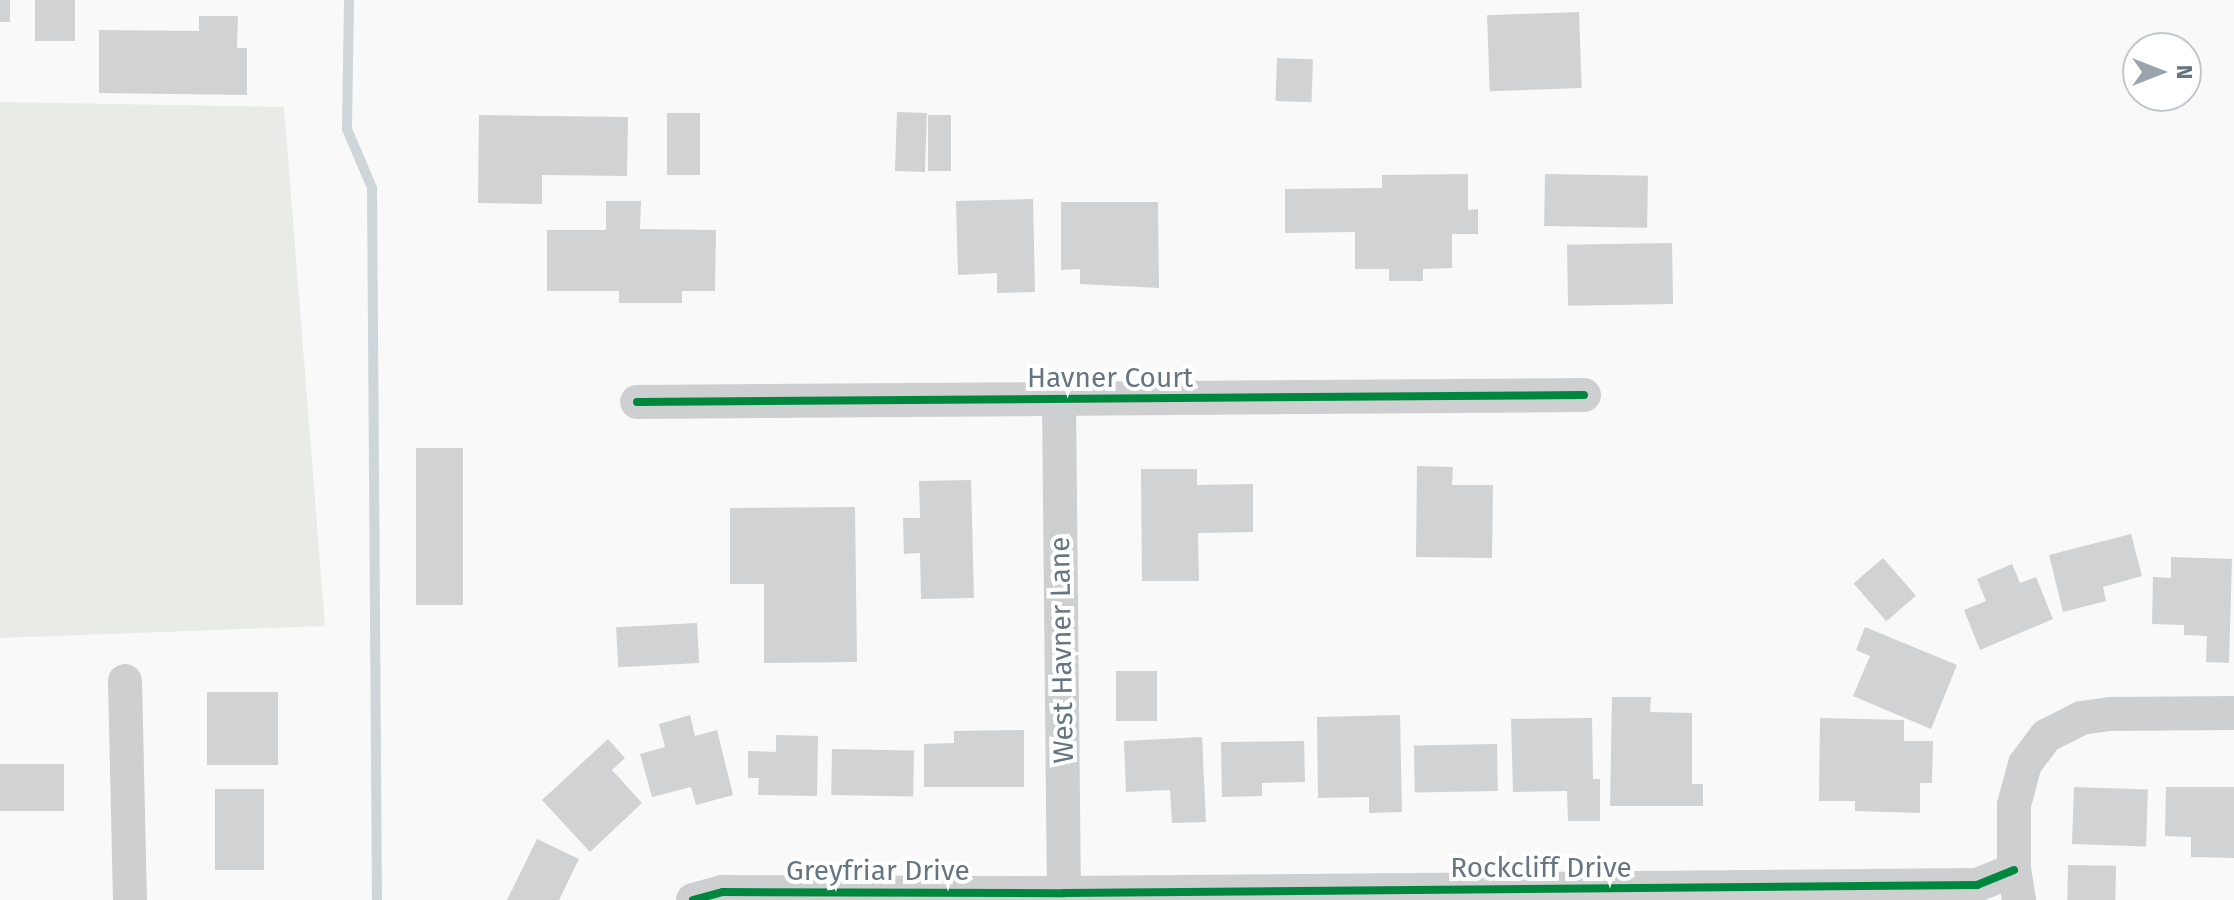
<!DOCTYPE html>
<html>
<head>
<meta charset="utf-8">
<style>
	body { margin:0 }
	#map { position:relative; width:2234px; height:900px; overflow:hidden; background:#f9f9f9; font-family:"Fira Sans",sans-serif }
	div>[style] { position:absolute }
	.green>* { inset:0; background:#e8ebe6 }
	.stream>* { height:10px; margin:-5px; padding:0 5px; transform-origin:5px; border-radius:5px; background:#ced6d9 }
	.building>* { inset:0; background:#d0d2d3; transform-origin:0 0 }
	.minor>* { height:34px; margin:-17px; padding:0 17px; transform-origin:17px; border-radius:17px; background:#cecfd0 }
	.cycleway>* { height:8px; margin:-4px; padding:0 4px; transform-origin:4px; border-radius:4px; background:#00873e }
	span { translate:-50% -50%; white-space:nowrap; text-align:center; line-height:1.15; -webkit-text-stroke:8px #fff; paint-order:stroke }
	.street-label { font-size:28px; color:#657683 }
	.north { position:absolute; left:2122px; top:32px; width:80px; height:80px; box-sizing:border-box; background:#fff; border:2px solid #c1c8cd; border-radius:50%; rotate:90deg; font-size:22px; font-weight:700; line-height:32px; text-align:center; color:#657683 }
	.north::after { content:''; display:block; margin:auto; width:28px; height:36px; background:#99a4ac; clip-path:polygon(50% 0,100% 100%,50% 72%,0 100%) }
</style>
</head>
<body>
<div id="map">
	<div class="green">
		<i style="clip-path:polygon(0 102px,284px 107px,325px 626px,0 638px)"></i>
	</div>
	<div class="stream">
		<i style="left:349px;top:0;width:129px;rotate:90.9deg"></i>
		<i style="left:347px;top:129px;width:64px;rotate:67deg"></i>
		<i style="left:372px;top:188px;width:712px;rotate:89.6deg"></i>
	</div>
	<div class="building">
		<i style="left:0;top:0;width:10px;height:22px"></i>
		<i style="left:35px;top:0;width:40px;height:41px"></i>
		<i style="left:1579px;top:12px;width:76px;height:92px;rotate:88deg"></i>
		<i style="clip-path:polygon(199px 16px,238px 16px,237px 48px,247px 48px,247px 95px,99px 93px,99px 30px,199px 31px)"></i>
		<i style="left:1277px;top:58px;width:36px;height:43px;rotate:2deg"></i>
		<i style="left:897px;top:112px;width:30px;height:59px;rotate:2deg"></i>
		<i style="left:667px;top:113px;width:33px;height:62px"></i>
		<i style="clip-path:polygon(479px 115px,628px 117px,627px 176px,542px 175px,542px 204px,478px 203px)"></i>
		<i style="left:928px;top:115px;width:23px;height:56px"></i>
		<i style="clip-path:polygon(1468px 174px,1468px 210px,1478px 209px,1478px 234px,1452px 234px,1452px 268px,1423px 269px,1423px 281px,1389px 281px,1389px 269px,1355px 269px,1355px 232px,1285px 233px,1285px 189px,1382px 188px,1382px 175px)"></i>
		<i style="left:1545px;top:174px;width:103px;height:52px;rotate:1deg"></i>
		<i style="clip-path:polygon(1033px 199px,1035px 292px,997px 293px,997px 273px,958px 275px,956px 201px)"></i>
		<i style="clip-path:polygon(606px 201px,641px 201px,640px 229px,716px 230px,715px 291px,682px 291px,682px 303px,619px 303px,619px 291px,547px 291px,547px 230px,606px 230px)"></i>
		<i style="clip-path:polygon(1061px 202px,1158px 202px,1159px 288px,1080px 284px,1080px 269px,1061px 270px)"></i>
		<i style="left:1672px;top:243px;width:61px;height:105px;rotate:89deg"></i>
		<i style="left:416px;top:448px;width:47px;height:157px"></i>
		<i style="clip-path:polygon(1417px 466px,1453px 467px,1452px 485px,1493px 485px,1492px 558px,1416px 557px)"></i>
		<i style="clip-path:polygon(1141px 469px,1197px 469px,1197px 485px,1253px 484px,1253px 532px,1198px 533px,1199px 581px,1142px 581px)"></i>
		<i style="clip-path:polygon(971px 480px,974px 598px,921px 599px,920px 553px,904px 554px,903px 518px,920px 518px,919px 481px)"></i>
		<i style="clip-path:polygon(855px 507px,857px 662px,764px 663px,764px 584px,730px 584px,730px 508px)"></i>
		<i style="clip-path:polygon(2131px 534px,2142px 576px,2103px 587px,2106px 601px,2063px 612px,2049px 555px)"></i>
		<i style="clip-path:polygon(2171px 557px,2232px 559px,2229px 663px,2206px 662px,2207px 636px,2184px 635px,2184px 625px,2152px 624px,2153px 577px,2171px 578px)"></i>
		<i style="left:1883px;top:558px;width:50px;height:39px;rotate:49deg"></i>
		<i style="clip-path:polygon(2012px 564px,2020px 583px,2036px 577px,2053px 619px,1980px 650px,1964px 610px,1986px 601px,1977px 579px)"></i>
		<i style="left:697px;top:623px;width:40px;height:81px;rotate:87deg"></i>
		<i style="clip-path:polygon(1865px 627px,1957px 665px,1931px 729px,1853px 696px,1870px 656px,1856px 650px)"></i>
		<i style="left:1157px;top:671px;width:50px;height:41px;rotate:90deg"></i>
		<i style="left:207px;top:692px;width:71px;height:73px"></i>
		<i style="clip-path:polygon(1612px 697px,1651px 697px,1650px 712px,1692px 713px,1692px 784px,1703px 784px,1703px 806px,1610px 806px)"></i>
		<i style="clip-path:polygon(690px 715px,695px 736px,717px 730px,733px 795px,696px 805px,691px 787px,652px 797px,640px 754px,665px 747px,659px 724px)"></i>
		<i style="clip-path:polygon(1400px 715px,1402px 812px,1369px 813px,1369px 797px,1318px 798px,1317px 717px)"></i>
		<i style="clip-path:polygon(1592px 718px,1593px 779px,1600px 779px,1600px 821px,1568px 821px,1567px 791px,1513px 792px,1511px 719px)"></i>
		<i style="clip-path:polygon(1820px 718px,1904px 720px,1904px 741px,1933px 741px,1932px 783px,1920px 783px,1920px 813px,1855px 811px,1855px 801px,1819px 801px)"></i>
		<i style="clip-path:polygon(1024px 730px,1024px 787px,924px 787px,924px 744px,954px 743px,954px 731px)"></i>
		<i style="clip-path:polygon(776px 735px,818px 736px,817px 796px,758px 795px,759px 778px,748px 778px,748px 751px,776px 752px)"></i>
		<i style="clip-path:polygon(1202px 737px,1206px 822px,1172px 823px,1170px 790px,1126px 792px,1124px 741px)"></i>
		<i style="clip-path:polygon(608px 739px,625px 758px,612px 770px,642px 803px,590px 852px,542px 800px)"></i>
		<i style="clip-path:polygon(1304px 741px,1305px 782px,1262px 783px,1262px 796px,1222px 797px,1221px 742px)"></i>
		<i style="left:1497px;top:744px;width:47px;height:83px;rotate:89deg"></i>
		<i style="left:832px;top:749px;width:82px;height:46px;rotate:1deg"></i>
		<i style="left:0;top:764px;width:64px;height:47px"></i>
		<i style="left:2074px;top:787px;width:74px;height:57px;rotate:2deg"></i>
		<i style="clip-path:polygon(2166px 787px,2234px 787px,2234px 858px,2191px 857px,2191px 837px,2165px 836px)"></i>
		<i style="left:215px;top:789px;width:49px;height:81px"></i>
		<i style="clip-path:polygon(537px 839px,579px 859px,559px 900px,507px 900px)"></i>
		<i style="left:2068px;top:865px;width:48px;height:35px;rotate:1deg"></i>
	</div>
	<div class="minor">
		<i style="left:1059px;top:400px;width:500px;rotate:89.43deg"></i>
		<i style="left:637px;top:402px;width:947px;rotate:-0.42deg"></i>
		<i style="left:125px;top:681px;width:219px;rotate:88.7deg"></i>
		<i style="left:693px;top:900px;width:31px;rotate:-15deg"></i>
		<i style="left:723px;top:892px;width:341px;rotate:0.2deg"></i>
		<i style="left:1064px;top:893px;width:913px;rotate:-0.5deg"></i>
		<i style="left:1977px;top:885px;width:40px;rotate:-22deg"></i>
		<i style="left:2019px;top:900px;width:30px;rotate:-99deg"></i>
		<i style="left:2014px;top:870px;width:65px;rotate:-90deg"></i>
		<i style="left:2014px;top:805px;width:42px;rotate:-75deg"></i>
		<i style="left:2025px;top:764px;width:35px;rotate:-53deg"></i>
		<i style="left:2046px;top:736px;width:39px;rotate:-27deg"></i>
		<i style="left:2081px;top:718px;width:29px;rotate:-8deg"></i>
		<i style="left:2110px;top:714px;width:124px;rotate:-0.5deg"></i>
	</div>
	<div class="cycleway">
		<i style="left:637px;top:402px;width:947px;rotate:-0.42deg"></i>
		<i style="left:693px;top:900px;width:31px;rotate:-15deg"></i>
		<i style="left:723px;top:892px;width:341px;rotate:0.2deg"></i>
		<i style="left:1064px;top:893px;width:913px;rotate:-0.5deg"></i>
		<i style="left:1977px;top:885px;width:40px;rotate:-22deg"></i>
	</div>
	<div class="street-label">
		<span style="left:1110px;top:378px">Havner Court</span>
		<span style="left:1062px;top:650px;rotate:-91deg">West Havner Lane</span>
		<span style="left:1541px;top:868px">Rockcliff Drive</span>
		<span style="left:878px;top:871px">Greyfriar Drive</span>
	</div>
	<div class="north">N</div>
</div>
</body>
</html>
